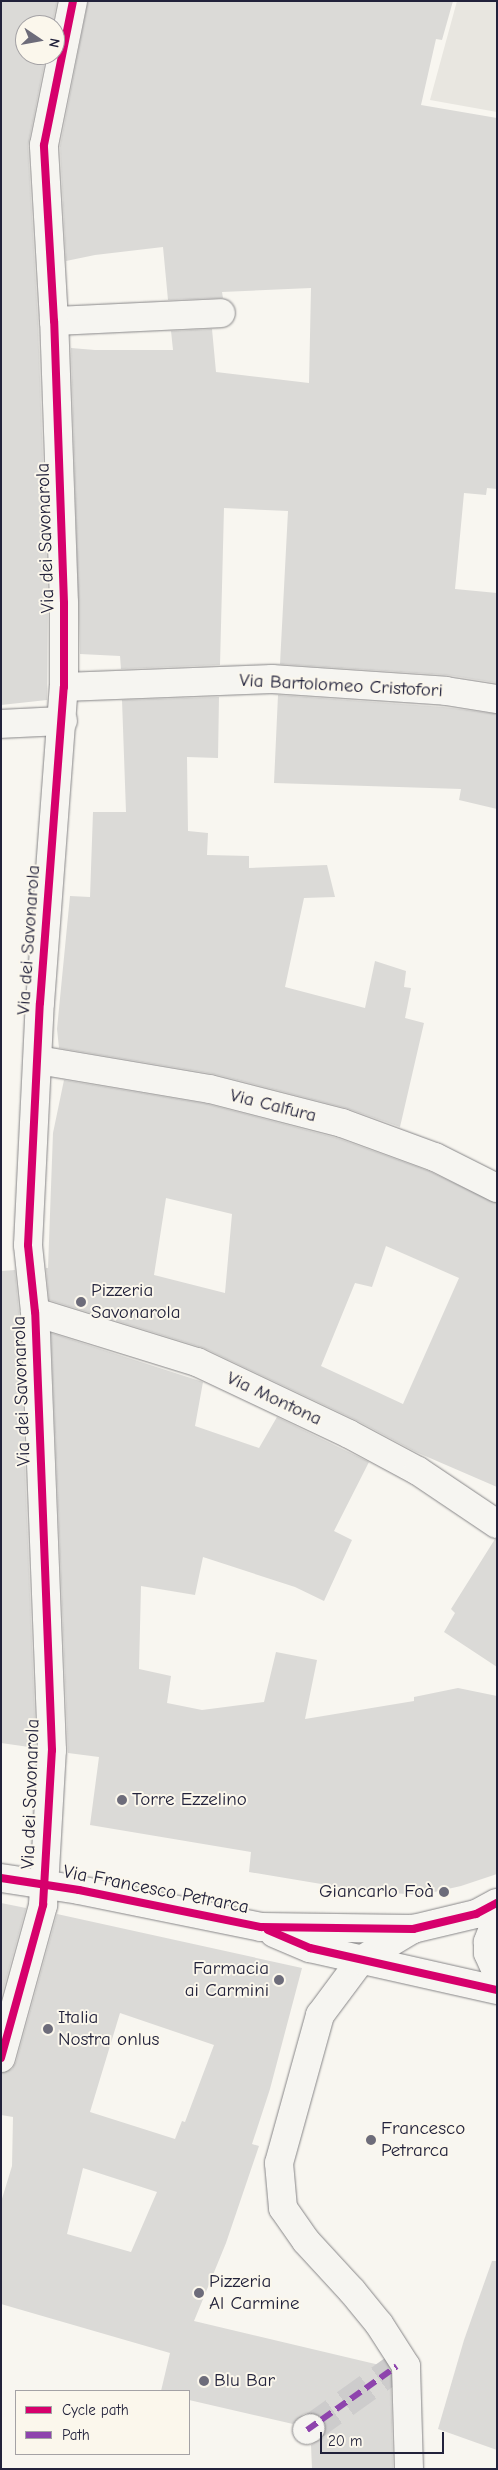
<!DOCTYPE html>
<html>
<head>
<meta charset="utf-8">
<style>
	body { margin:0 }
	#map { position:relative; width:498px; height:2470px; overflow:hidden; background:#f8f6f0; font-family:"Comic Neue",sans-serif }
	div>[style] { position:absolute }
	.green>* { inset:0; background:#e8e6e0 }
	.building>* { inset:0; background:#dbdad7 }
	.street-tunnel>* { height:28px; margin-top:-14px; transform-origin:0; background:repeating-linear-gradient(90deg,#cdcccc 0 28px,transparent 0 42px) }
	.roads { filter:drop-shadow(0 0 1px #878688) drop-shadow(0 0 1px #878688) }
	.street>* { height:28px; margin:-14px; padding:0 14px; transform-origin:14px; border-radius:14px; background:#f6f5f1 }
	.secondary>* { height:28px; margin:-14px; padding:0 14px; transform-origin:14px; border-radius:14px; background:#f6f5f1 }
	.quiet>* { height:6px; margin-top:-3px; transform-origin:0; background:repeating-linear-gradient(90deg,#8e44ad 0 12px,transparent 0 18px) }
	.cycleway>* { height:8px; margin:-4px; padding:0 4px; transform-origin:4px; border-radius:4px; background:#d6006c }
	.dots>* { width:14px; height:14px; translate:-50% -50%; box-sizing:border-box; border:2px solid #fbf7ec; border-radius:50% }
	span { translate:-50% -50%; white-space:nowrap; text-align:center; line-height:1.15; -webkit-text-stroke:4px #fbf7ec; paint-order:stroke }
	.street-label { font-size:19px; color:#22223b }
	.poi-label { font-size:19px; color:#22223b }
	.left { translate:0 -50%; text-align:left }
	.right { translate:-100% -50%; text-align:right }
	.frame { position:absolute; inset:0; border:2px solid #22223b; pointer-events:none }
	.legend { position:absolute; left:15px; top:2390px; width:175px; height:65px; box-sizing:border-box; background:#fbf7ec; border:1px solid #a4a2a5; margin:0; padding:6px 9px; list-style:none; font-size:15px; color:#22223b }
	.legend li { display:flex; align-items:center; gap:10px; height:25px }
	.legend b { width:25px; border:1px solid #a4a2a5 }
	.north { position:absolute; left:15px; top:15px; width:50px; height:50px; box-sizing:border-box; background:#fbf7ec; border:1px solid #a4a2a5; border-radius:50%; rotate:102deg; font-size:14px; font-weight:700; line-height:20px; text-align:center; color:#22223b }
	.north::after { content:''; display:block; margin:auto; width:18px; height:22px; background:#6d6c7a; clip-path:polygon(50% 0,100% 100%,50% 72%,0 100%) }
	.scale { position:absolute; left:320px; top:2432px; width:124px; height:22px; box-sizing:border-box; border:2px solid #22223b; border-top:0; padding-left:6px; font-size:15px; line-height:18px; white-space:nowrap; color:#22223b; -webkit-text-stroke:4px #fbf7ec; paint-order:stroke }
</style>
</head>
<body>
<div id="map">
	<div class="green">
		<i style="clip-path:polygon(457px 1px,497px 1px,497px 112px,430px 100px)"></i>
	</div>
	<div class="building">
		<i style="clip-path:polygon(1px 1px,57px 1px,52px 25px,25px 25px,25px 55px,46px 55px,28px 146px,38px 322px,48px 603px,47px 700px,1px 705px)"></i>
		<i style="clip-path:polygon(88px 1px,453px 1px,442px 40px,436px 39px,421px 105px,497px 118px,497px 489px,487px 488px,486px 495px,464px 493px,455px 589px,497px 593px,497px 683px,447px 675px,280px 664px,288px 511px,224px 508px,220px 665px,121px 669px,120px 656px,80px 654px,71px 348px,95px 350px,173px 350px,171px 331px,212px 329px,216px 372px,309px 383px,311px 288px,222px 292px,223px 298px,168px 300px,163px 247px,95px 255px,66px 261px,60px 146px)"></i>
		<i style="clip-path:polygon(278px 695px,444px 707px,497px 714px,497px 809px,459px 800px,461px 789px,274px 783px)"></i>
		<i style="clip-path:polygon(219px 697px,218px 758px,187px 757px,188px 831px,208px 833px,207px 855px,249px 856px,249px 868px,327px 865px,335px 897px,304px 898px,285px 987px,365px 1008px,375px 961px,406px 971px,404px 987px,411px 988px,405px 1018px,424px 1023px,400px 1127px,346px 1108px,214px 1074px,59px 1048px,57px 1029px,70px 896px,90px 897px,93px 812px,126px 812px,122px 700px)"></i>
		<i style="clip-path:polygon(evenodd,64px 1080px,207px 1104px,337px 1138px,429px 1171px,497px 1203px,497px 1487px,416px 1452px,356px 1420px,204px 1348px,49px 1300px,46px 1268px,48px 1268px,53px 1133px,64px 1080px,166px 1198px,232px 1214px,225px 1293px,154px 1275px,166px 1198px,64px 1080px,386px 1246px,459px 1278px,403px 1404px,321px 1366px,355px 1283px,372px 1287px,386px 1246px)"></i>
		<i style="clip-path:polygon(15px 1270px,19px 1313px,36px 1748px,1px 1743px,1px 1271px)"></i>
		<i style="clip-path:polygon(51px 1333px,203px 1382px,195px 1426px,259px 1448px,277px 1417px,369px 1462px,334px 1531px,352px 1540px,324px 1601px,295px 1587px,203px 1557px,195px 1595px,141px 1586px,139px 1669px,171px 1676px,167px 1703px,202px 1710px,264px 1702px,276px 1652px,317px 1660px,305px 1719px,414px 1701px,414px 1697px,458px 1688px,497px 1696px,497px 1874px,461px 1886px,421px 1895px,363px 1891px,249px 1872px,251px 1852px,90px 1825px,99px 1757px,68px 1753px)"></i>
		<i style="clip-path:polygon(495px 1539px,497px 1540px,497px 1667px,444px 1632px,455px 1613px,451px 1609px)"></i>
		<i style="clip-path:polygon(1px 1903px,26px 1908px,1px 1998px)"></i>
		<i style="clip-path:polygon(evenodd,57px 1914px,302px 1968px,270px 2089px,252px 2144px,259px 2146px,226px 2243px,194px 2321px,388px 2367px,391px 2371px,393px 2469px,312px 2469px,311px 2445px,324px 2437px,326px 2429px,325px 2421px,319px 2415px,311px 2412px,304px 2414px,293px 2424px,189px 2400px,189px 2391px,161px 2391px,170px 2353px,1px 2304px,1px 2202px,12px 2166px,13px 2117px,1px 2115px,1px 2073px,12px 2069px,16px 2062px,57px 1914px,120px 2013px,214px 2045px,185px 2122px,182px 2121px,175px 2139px,90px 2112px,120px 2013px,57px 1914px,83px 2168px,157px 2192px,131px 2252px,67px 2234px,83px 2168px)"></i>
		<i style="clip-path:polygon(492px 2261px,497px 2261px,497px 2450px,438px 2429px,464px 2340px)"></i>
	</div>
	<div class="street-tunnel">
		<i style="left:311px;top:2428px;width:103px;rotate:-35.5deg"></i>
	</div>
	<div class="roads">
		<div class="street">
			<i style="left:54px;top:321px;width:167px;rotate:-2.7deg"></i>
			<i style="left:64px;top:687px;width:208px;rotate:-2.2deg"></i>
			<i style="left:272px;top:679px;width:174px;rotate:3.9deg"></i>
			<i style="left:446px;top:691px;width:52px;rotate:8.9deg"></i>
			<i style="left:1px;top:724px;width:62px;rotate:-2.8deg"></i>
			<i style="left:38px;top:1060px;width:174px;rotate:9.6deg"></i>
			<i style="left:210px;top:1089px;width:136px;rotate:14.4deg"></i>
			<i style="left:342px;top:1123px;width:99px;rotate:20.1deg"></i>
			<i style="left:435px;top:1157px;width:69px;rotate:26.6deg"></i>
			<i style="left:35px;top:1312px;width:170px;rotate:17.2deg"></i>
			<i style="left:197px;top:1362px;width:168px;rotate:25.3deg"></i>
			<i style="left:349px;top:1434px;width:78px;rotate:28.2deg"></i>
			<i style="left:418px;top:1471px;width:95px;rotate:33.9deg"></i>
			<i style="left:1px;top:2058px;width:159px;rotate:-74.6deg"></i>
			<i style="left:43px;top:1905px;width:155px;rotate:-86.7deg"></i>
			<i style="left:52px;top:1750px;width:438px;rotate:-92.2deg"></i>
			<i style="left:35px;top:1312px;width:67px;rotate:-96deg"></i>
			<i style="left:28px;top:1245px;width:242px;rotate:-87.2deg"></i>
			<i style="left:40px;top:1003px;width:317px;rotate:-85.7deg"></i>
			<i style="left:64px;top:687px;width:84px;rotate:-90deg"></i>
			<i style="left:64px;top:603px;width:282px;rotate:-92deg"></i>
			<i style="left:54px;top:321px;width:176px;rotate:-93.3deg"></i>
			<i style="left:44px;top:145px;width:147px;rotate:-78.6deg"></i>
			<i style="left:307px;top:2430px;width:4px;rotate:-27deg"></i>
			<i style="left:409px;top:2469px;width:103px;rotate:-91.7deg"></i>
			<i style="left:406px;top:2366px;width:50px;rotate:-122.7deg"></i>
			<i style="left:379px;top:2324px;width:43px;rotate:-129.3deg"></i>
			<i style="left:352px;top:2291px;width:68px;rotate:-132.6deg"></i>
			<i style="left:306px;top:2241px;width:40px;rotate:-124.9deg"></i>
			<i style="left:283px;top:2208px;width:45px;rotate:-95.1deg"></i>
			<i style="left:279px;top:2163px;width:154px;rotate:-74.5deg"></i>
			<i style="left:320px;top:2015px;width:69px;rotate:-53.3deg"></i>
			<i style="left:361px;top:1960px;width:61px;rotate:-30.8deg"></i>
		</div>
		<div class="secondary">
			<i style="left:1px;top:1878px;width:79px;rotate:8.7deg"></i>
			<i style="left:79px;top:1890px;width:186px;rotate:11.5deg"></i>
			<i style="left:261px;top:1927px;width:152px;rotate:0.8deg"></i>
			<i style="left:413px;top:1929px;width:65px;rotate:-13.4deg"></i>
			<i style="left:476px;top:1914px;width:24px;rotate:-28deg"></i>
			<i style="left:497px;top:1918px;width:26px;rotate:111deg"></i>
			<i style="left:488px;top:1942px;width:11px;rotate:90deg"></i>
			<i style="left:488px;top:1953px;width:22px;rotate:66deg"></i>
			<i style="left:274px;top:1933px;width:39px;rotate:23deg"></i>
			<i style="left:310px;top:1948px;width:192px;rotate:12.7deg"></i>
		</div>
	</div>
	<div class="quiet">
		<i style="left:307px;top:2430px;width:110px;rotate:-35.4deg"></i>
	</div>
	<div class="cycleway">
		<i style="left:1px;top:1878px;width:79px;rotate:8.7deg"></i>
		<i style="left:79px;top:1890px;width:186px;rotate:11.5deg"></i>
		<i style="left:261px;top:1927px;width:152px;rotate:0.8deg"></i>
		<i style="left:413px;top:1929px;width:65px;rotate:-13.4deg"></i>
		<i style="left:476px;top:1914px;width:24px;rotate:-28deg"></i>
		<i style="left:268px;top:1930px;width:46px;rotate:23.2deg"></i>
		<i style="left:310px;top:1948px;width:192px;rotate:12.7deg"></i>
		<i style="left:1px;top:2058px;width:159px;rotate:-74.6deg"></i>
		<i style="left:43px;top:1905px;width:155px;rotate:-86.7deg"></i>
		<i style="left:52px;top:1750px;width:438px;rotate:-92.2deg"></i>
		<i style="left:35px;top:1312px;width:67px;rotate:-96deg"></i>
		<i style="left:28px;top:1245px;width:242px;rotate:-87.2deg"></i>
		<i style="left:40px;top:1003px;width:317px;rotate:-85.7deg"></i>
		<i style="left:64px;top:687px;width:84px;rotate:-90deg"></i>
		<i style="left:64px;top:603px;width:282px;rotate:-92deg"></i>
		<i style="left:54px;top:321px;width:176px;rotate:-93.3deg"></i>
		<i style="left:44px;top:145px;width:147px;rotate:-78.6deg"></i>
	</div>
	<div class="dots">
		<i style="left:81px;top:1302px;background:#6d6c7a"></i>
		<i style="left:122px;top:1800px;background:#6d6c7a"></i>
		<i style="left:444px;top:1892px;background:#6d6c7a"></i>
		<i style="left:279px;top:1980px;background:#6d6c7a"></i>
		<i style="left:48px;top:2029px;background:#6d6c7a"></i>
		<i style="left:371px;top:2140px;background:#6d6c7a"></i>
		<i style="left:199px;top:2293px;background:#6d6c7a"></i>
		<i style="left:204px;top:2381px;background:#6d6c7a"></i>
	</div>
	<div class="street-label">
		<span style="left:46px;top:538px;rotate:-92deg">Via dei Savonarola</span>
		<span style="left:341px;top:686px;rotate:3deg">Via Bartolomeo Cristofori</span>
		<span style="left:29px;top:940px;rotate:-86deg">Via dei Savonarola</span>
		<span style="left:273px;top:1106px;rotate:14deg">Via Calfura</span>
		<span style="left:22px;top:1391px;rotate:-92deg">Via dei Savonarola</span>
		<span style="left:274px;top:1399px;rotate:25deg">Via Montona</span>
		<span style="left:31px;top:1794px;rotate:-88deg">Via dei Savonarola</span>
		<span style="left:156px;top:1890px;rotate:11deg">Via Francesco Petrarca</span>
	</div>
	<div class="poi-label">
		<span class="left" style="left:91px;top:1302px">Pizzeria<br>Savonarola</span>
		<span class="left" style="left:132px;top:1800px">Torre Ezzelino</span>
		<span class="right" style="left:434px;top:1892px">Giancarlo Foà</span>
		<span class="right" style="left:269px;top:1980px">Farmacia<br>ai Carmini</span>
		<span class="left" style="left:58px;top:2029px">Italia<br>Nostra onlus</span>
		<span class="left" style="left:381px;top:2140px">Francesco<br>Petrarca</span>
		<span class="left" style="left:209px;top:2293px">Pizzeria<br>Al Carmine</span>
		<span class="left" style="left:214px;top:2381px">Blu Bar</span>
	</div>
	<div class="frame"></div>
	<ul class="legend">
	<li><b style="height:6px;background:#d6006c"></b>Cycle path</li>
	<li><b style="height:6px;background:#8e44ad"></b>Path</li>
	</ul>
	<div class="north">N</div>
	<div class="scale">20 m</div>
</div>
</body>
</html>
